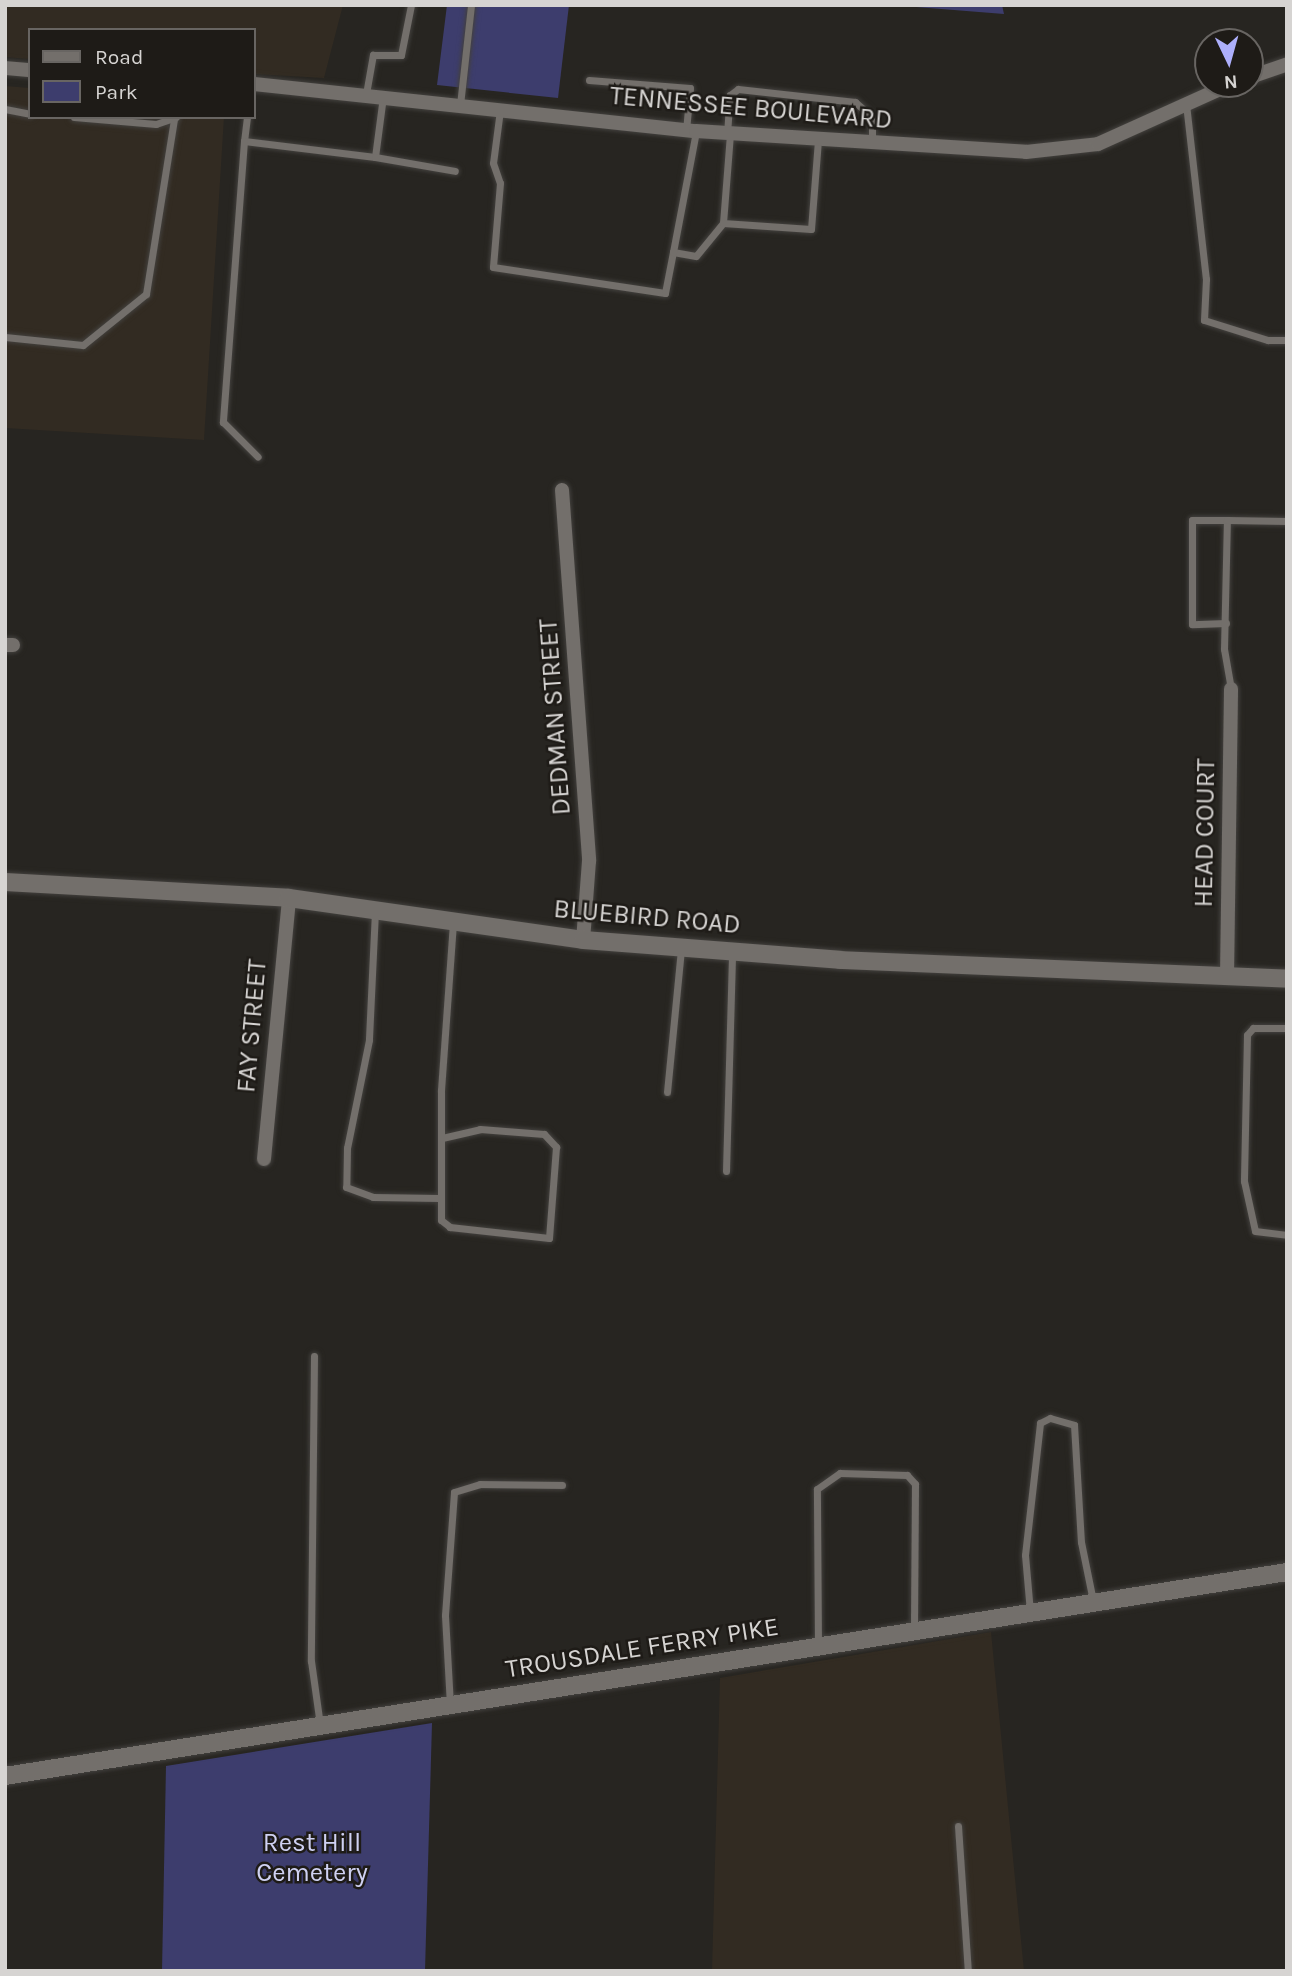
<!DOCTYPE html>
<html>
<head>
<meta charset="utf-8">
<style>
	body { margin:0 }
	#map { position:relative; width:1292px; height:1976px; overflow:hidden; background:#272521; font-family:Karla,sans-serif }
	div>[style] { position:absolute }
	.built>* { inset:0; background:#322b22 }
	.green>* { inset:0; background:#3d3d6d }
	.roads { filter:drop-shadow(0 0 2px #43413e) drop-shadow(0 0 2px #43413e) }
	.service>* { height:7px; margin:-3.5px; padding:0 3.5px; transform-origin:3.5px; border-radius:3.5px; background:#736f6b }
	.minor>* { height:14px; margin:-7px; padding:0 7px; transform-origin:7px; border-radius:7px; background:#736f6b }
	.tertiary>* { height:18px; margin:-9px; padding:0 9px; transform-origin:9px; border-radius:9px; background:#736f6b }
	.secondary>* { height:18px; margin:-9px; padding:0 9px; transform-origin:9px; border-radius:9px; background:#736f6b }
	span { translate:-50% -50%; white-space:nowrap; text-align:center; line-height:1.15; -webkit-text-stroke:5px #1e1b17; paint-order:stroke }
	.street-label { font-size:26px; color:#d6d4d2 }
	.park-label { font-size:26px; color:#cfd1f2 }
	.frame { position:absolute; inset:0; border:7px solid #d6d4d2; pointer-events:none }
	.legend { position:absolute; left:28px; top:28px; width:228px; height:91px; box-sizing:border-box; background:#1e1b17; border:2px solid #686562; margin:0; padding:9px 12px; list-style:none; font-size:21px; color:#d6d4d2 }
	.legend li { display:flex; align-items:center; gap:14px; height:35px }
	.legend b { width:35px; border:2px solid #686562 }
	.north { position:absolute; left:1194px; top:28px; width:70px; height:70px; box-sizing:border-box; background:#1e1b17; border:2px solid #686562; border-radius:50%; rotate:175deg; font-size:19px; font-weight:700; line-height:28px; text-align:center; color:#d6d4d2 }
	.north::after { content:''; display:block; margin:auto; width:24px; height:32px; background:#adaffb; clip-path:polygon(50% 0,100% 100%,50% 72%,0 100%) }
</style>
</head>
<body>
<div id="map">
	<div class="built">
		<i style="clip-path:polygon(5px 5px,343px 5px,324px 78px,254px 74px,254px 30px,30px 30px,30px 59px,5px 57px)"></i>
		<i style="clip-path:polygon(5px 86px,30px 88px,30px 117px,224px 117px,204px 440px,5px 428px)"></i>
		<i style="clip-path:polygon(991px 1632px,1024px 1971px,712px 1971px,720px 1678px)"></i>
	</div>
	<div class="green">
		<i style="clip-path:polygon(447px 5px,569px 5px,558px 98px,437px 85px)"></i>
		<i style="clip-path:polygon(891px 5px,1002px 5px,1004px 14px)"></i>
		<i style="clip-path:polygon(432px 1723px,425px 1971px,162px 1971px,166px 1766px)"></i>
	</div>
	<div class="roads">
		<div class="service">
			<i style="left:589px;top:80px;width:101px;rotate:4.5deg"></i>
			<i style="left:690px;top:88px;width:42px;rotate:95.4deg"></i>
			<i style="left:366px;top:94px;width:40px;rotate:-80deg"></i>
			<i style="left:373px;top:55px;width:28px"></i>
			<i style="left:401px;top:55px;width:51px;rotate:-78.7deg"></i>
			<i style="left:1186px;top:104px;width:176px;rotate:83.5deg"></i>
			<i style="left:1206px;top:279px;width:41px;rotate:92.8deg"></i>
			<i style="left:1204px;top:320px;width:67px;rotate:17.4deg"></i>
			<i style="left:1268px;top:340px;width:19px"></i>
			<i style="left:460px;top:105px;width:101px;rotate:-83.7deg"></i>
			<i style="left:5px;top:109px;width:25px;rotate:11deg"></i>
			<i style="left:500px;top:110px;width:53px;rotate:97.5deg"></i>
			<i style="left:493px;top:163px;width:21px;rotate:71deg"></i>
			<i style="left:500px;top:183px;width:84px;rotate:94.8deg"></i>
			<i style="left:493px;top:267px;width:174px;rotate:8.6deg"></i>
			<i style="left:665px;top:293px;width:42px;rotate:-79deg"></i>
			<i style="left:673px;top:252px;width:23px;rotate:10deg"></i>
			<i style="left:696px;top:256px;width:43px;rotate:-50.7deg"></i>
			<i style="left:74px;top:117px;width:82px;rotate:4.9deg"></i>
			<i style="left:156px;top:124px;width:21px;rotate:-19deg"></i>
			<i style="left:247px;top:117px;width:24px;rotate:97deg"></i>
			<i style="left:244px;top:141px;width:132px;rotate:7deg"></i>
			<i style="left:375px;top:157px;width:62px;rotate:-82.5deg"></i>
			<i style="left:727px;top:134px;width:39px;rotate:-86deg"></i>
			<i style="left:730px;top:95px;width:10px;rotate:-37deg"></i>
			<i style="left:738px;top:89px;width:118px;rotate:6.3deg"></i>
			<i style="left:855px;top:102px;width:23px;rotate:41deg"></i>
			<i style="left:872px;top:117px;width:26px;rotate:90deg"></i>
			<i style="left:730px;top:134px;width:89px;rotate:94.5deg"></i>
			<i style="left:723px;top:223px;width:88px;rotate:3.9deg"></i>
			<i style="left:811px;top:229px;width:88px;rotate:-85.5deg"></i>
			<i style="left:244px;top:141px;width:282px;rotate:94.3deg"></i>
			<i style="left:223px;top:422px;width:49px;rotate:45deg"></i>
			<i style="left:375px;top:157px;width:81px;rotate:9.9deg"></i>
			<i style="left:673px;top:252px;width:123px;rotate:-79.2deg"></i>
			<i style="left:5px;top:337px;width:78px;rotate:5.9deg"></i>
			<i style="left:83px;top:345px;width:81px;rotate:-39deg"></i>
			<i style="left:146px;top:294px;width:176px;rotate:-80.9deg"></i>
			<i style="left:1226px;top:623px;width:34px;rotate:178deg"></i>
			<i style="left:1192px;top:624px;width:104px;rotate:-90deg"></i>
			<i style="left:1192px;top:520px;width:35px"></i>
			<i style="left:1231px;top:689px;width:41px;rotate:-99.9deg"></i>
			<i style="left:1224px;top:649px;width:129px;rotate:-88.7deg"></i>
			<i style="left:1227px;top:520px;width:60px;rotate:1deg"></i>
			<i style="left:375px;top:911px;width:129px;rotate:92.7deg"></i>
			<i style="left:369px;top:1040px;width:110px;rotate:101.5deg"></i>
			<i style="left:347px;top:1148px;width:39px;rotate:91deg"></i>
			<i style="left:346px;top:1187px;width:29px;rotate:20deg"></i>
			<i style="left:373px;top:1197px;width:66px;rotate:0.9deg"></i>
			<i style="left:1287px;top:1028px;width:34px;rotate:180deg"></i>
			<i style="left:1253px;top:1028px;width:9px;rotate:131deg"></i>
			<i style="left:1247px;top:1035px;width:146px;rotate:91.2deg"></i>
			<i style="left:1244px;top:1181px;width:51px;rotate:77.6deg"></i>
			<i style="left:1255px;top:1231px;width:32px;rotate:7deg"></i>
			<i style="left:667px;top:1092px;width:144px;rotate:-84.4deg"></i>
			<i style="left:442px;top:1138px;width:39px;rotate:-13deg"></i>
			<i style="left:480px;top:1129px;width:64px;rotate:4.5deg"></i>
			<i style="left:544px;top:1134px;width:18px;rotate:47deg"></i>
			<i style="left:556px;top:1147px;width:91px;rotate:94.4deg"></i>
			<i style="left:549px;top:1238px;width:100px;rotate:-173.7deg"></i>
			<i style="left:450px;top:1227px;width:11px;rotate:-142deg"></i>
			<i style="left:441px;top:1220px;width:130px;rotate:-90deg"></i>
			<i style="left:441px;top:1090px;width:168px;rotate:-85.9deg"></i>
			<i style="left:726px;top:1171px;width:219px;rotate:-88.4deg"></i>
			<i style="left:314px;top:1356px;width:305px;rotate:90.6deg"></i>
			<i style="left:311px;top:1661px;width:65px;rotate:82deg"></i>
			<i style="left:1030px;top:1612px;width:57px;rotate:-95deg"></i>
			<i style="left:1025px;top:1555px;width:133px;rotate:-83.5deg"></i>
			<i style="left:1040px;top:1423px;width:11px;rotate:-27deg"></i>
			<i style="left:1050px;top:1418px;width:25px;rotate:16deg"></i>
			<i style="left:1074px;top:1425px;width:117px;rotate:86.6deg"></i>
			<i style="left:1081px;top:1542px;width:60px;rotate:78.5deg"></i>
			<i style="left:818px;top:1646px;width:157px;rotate:-90.4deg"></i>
			<i style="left:817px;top:1489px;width:28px;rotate:-35deg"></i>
			<i style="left:840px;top:1473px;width:67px;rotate:1.7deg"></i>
			<i style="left:907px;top:1475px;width:12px;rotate:48deg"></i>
			<i style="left:915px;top:1484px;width:146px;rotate:90.4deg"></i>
			<i style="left:450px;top:1705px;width:90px;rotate:-93.2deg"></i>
			<i style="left:445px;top:1615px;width:123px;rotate:-85.8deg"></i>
			<i style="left:454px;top:1492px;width:27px;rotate:-17deg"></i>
			<i style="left:480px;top:1484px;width:82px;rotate:0.7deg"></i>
			<i style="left:958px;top:1826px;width:145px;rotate:86.1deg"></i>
		</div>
		<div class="minor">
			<i style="left:5px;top:68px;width:25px;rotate:5deg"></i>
			<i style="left:1250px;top:77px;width:39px;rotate:-19deg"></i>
			<i style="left:254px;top:84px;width:444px;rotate:6.1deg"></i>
			<i style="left:696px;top:131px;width:331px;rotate:3.6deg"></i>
			<i style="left:1026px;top:152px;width:72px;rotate:-6.3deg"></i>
			<i style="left:1098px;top:144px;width:146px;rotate:-24.3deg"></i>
			<i style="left:562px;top:490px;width:372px;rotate:85.8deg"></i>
			<i style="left:589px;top:861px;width:79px;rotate:94.3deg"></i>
			<i style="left:5px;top:645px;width:8px"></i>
			<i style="left:1227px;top:977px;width:288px;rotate:-89.2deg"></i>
			<i style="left:264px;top:1159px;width:262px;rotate:-84.5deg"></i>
		</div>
		<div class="tertiary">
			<i style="left:5px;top:882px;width:284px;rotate:3.2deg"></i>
			<i style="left:289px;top:898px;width:297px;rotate:8.1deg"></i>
			<i style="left:583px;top:940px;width:258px;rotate:4.4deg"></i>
			<i style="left:840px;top:960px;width:447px;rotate:2.4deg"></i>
		</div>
		<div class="secondary">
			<i style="left:5px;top:1776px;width:1298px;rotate:-9.04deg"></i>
		</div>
	</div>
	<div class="street-label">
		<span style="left:751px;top:108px;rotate:5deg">TENNESSEE BOULEVARD</span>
		<span style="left:555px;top:717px;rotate:-94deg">DEDMAN STREET</span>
		<span style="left:1205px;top:833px;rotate:-89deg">HEAD COURT</span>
		<span style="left:647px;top:917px;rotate:5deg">BLUEBIRD ROAD</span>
		<span style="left:252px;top:1026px;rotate:-85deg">FAY STREET</span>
		<span style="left:642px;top:1648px;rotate:-9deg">TROUSDALE FERRY PIKE</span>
	</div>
	<div class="park-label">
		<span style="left:312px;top:1858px">Rest Hill<br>Cemetery</span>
	</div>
	<div class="frame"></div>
	<ul class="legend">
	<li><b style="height:9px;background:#736f6b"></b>Road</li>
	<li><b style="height:19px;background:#3d3d6d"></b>Park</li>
	</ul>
	<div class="north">N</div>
</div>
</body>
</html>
